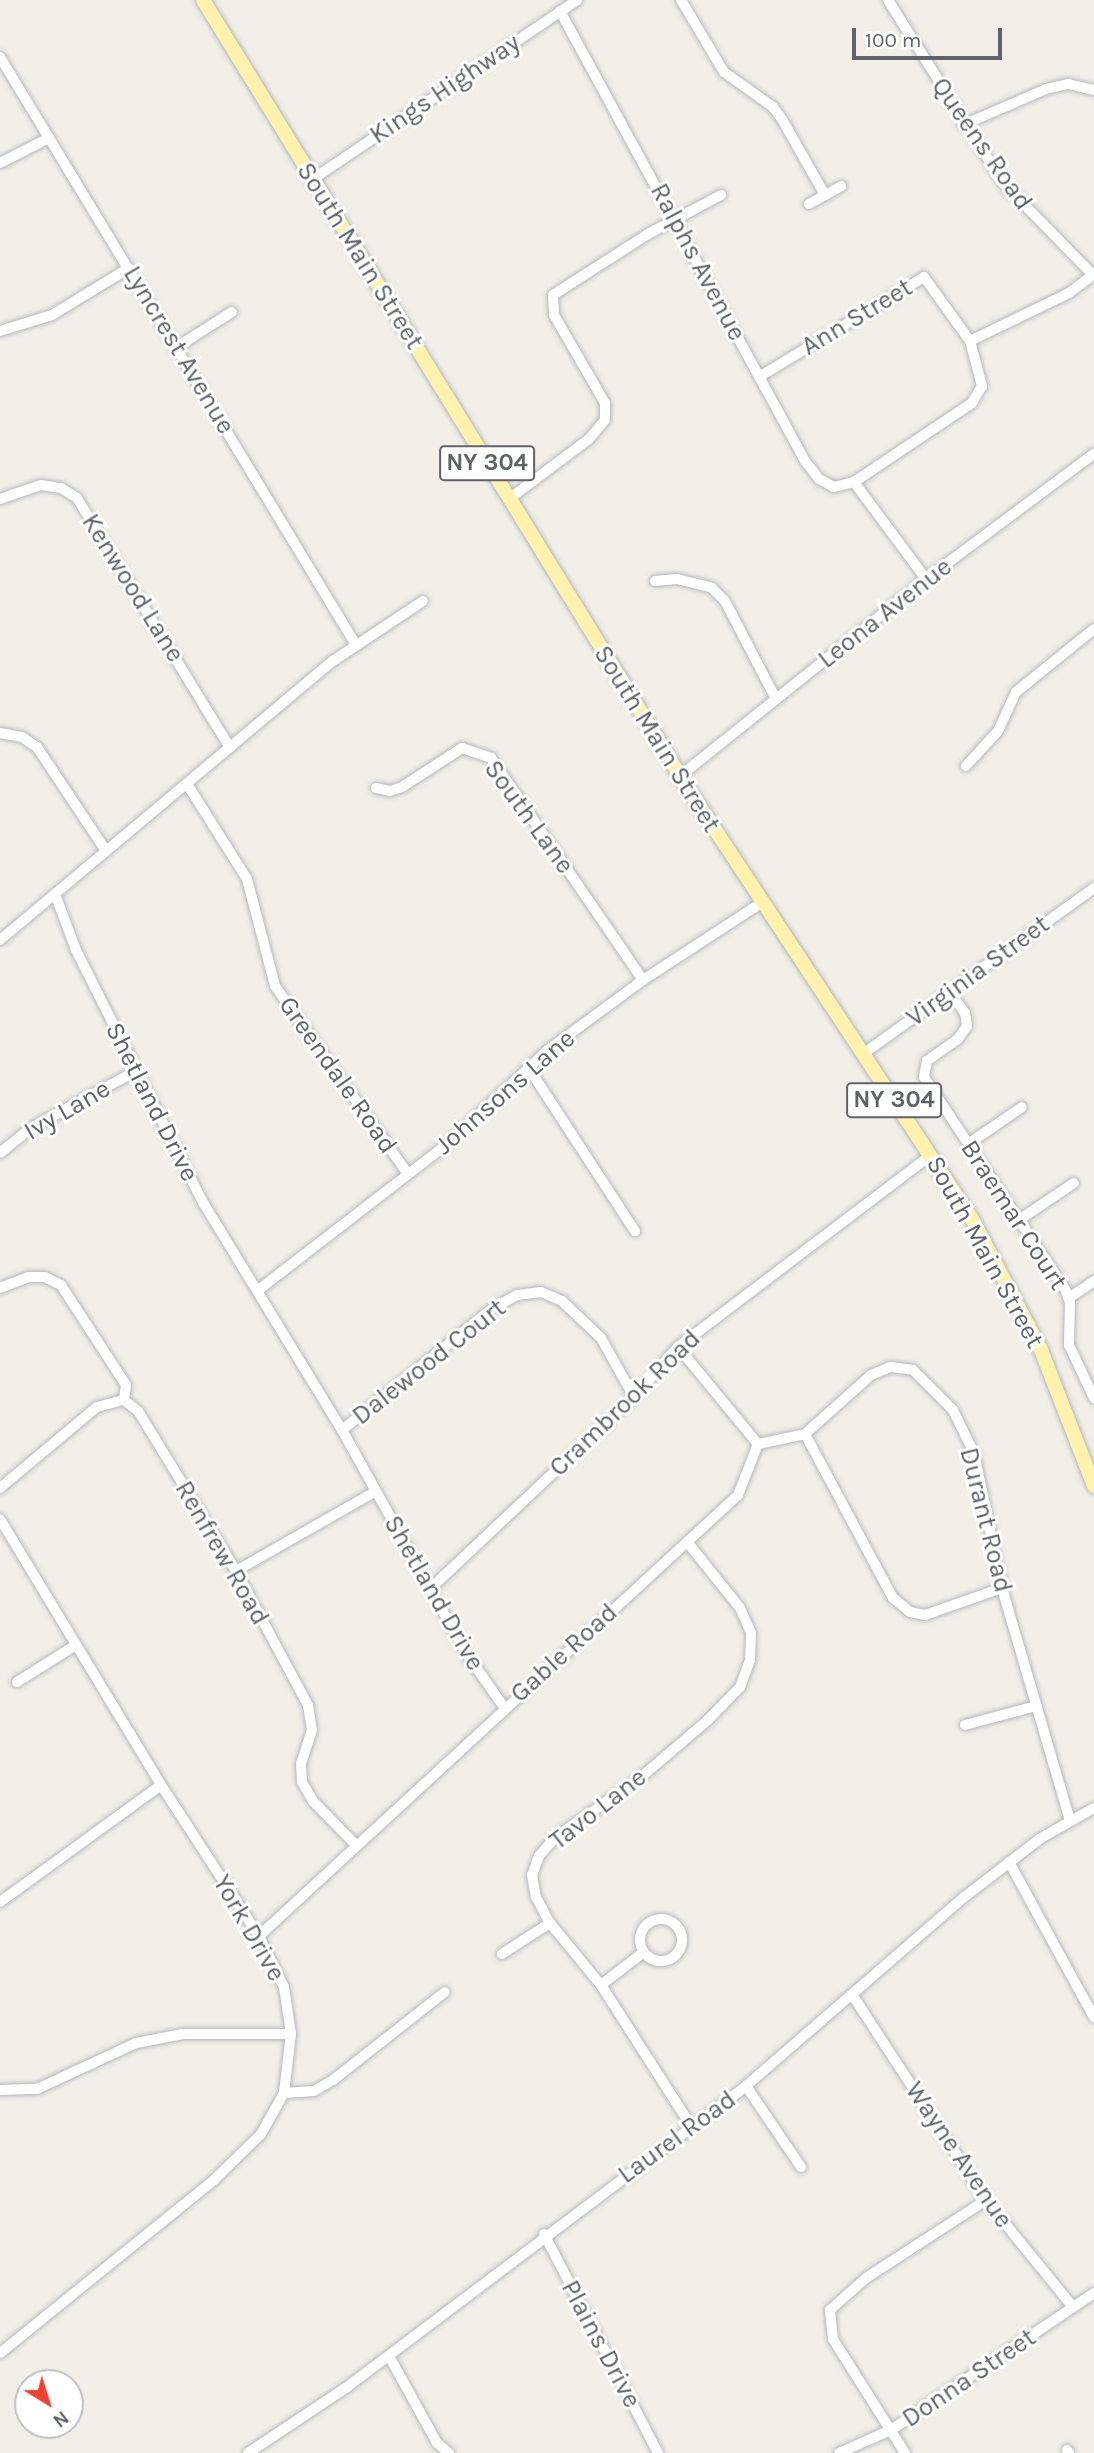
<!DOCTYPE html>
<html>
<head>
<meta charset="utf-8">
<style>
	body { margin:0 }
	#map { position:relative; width:1094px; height:2453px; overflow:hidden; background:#f1efe8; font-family:Karla,sans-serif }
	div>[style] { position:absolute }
	.roads { filter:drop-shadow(0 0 2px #b5b8bc) drop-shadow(0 0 2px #b5b8bc) }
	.minor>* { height:10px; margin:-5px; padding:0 5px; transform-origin:5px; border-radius:5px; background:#fff }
	.minor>.ring { margin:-5px; padding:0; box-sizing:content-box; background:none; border:10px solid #fff; border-radius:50% }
	.major>* { height:14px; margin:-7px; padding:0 7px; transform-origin:7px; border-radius:7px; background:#fff2af }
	span { translate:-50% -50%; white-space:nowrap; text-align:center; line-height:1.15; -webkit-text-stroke:6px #fff; paint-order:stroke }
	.shield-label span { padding:2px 5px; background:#fff; border:2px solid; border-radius:5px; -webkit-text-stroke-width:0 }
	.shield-label { font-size:24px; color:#5f6368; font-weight:700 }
	.street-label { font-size:26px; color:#5f6368 }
	.north { position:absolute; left:14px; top:2369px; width:70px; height:70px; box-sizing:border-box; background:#fff; border:2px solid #bfc1c3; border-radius:50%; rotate:142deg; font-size:19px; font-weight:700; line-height:28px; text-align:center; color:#5f6368 }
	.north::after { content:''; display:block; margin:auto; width:24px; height:32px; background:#ea4335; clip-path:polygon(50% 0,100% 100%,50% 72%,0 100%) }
	.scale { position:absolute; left:852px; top:28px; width:150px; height:32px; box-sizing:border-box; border:4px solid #5f6368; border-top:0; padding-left:9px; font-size:21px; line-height:24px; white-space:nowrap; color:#5f6368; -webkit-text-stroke:5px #fff; paint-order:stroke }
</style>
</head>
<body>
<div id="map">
	<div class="roads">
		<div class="minor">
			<i style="left:681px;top:0;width:84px;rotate:59.2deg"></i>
			<i style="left:724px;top:72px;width:60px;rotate:35.5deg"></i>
			<i style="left:773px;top:107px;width:17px;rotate:54deg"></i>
			<i style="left:783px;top:121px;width:85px;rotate:60.4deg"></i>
			<i style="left:888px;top:0;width:218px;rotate:57.8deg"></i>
			<i style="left:1004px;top:184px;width:127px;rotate:45.6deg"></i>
			<i style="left:560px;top:11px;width:512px;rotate:61.43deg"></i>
			<i style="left:805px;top:461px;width:23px;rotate:52deg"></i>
			<i style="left:819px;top:479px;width:17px;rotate:28deg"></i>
			<i style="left:834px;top:487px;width:21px;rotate:-14deg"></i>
			<i style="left:854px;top:482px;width:142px;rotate:-33.8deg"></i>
			<i style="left:972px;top:403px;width:20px;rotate:-60deg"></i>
			<i style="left:982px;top:386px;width:47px;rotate:-104.9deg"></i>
			<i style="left:970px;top:341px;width:79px;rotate:-125.7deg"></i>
			<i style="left:924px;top:277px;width:193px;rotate:148.8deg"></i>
			<i style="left:0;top:57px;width:687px;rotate:58.81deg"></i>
			<i style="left:963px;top:125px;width:90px;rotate:-23.4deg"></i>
			<i style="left:1046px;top:89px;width:23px;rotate:-13deg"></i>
			<i style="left:1068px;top:84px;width:27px;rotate:13deg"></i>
			<i style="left:0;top:163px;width:55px;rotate:-27deg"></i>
			<i style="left:313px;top:179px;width:319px;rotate:-34.1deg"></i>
			<i style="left:809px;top:204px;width:37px;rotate:-29deg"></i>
			<i style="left:0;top:331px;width:54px;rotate:-17.1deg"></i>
			<i style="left:52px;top:315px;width:90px;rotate:-31.4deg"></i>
			<i style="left:970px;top:341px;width:110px;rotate:-25.9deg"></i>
			<i style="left:1069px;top:293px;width:31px;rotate:-37deg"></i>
			<i style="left:177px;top:347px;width:65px;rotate:-32.5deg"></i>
			<i style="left:854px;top:482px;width:121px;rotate:53.4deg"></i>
			<i style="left:0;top:499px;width:43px;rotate:-18.9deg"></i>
			<i style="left:41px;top:485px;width:20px;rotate:9deg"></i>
			<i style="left:61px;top:488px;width:19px;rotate:32deg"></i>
			<i style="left:77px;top:498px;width:293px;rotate:58.5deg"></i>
			<i style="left:509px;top:499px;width:100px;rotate:-36.9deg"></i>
			<i style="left:589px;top:439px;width:25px;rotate:-50deg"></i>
			<i style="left:605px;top:420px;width:17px;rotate:-90deg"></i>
			<i style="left:605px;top:403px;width:102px;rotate:-120.1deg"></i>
			<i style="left:554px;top:315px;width:20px;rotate:-93deg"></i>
			<i style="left:553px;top:295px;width:113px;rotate:-32.7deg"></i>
			<i style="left:648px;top:234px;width:83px;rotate:-28.1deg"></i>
			<i style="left:655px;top:581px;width:22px;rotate:-5deg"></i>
			<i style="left:677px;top:579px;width:36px;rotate:14deg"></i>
			<i style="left:712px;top:588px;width:18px;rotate:45deg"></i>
			<i style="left:725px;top:601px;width:110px;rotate:62.5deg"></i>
			<i style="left:0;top:733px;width:22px;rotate:10deg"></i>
			<i style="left:22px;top:737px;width:18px;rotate:34deg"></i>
			<i style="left:37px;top:747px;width:125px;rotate:56.4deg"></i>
			<i style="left:966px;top:766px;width:47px;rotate:-47.6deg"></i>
			<i style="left:998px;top:731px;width:43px;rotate:-65.2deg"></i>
			<i style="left:1016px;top:692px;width:100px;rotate:-38.9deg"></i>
			<i style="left:680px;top:776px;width:315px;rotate:-38.7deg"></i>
			<i style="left:926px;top:579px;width:209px;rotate:-36.7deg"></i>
			<i style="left:187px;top:784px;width:112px;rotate:57.7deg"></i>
			<i style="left:247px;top:879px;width:111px;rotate:75.3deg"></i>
			<i style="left:275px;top:986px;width:230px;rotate:54.7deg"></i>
			<i style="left:376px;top:788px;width:14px;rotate:12deg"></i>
			<i style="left:390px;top:791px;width:13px;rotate:-18deg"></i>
			<i style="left:402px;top:787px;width:72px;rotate:-33deg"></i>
			<i style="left:462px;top:748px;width:31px;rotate:19deg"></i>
			<i style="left:491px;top:758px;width:269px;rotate:55.6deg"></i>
			<i style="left:55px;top:894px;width:60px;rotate:69.4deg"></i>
			<i style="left:76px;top:950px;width:284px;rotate:63.3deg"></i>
			<i style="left:204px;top:1204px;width:265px;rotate:58.6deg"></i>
			<i style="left:342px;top:1430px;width:255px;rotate:60.9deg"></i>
			<i style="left:466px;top:1653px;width:66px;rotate:54.9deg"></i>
			<i style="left:0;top:940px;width:434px;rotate:-40deg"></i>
			<i style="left:333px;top:661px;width:108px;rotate:-33.7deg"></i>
			<i style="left:949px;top:991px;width:27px;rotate:54deg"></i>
			<i style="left:965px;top:1013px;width:13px;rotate:81deg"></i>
			<i style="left:967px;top:1026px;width:16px;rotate:125deg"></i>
			<i style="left:958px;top:1039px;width:38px;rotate:145deg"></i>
			<i style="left:927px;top:1061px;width:16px;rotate:101deg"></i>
			<i style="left:924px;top:1077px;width:255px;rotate:56.4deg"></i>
			<i style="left:1065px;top:1289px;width:15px;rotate:70deg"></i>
			<i style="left:1070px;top:1303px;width:42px;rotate:91.4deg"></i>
			<i style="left:1069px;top:1345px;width:59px;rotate:64.7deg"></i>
			<i style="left:863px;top:1054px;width:284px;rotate:-35.7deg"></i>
			<i style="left:528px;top:1067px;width:196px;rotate:56.9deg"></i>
			<i style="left:968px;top:1144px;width:65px;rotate:-34.4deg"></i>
			<i style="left:0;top:1153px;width:40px;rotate:-39deg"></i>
			<i style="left:31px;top:1128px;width:119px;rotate:-28.5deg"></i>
			<i style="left:1019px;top:1220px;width:66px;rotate:-33.9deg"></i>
			<i style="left:0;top:1288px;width:30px;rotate:-21deg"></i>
			<i style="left:28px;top:1277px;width:17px"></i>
			<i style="left:45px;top:1277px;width:18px;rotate:27deg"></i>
			<i style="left:61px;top:1285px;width:119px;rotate:57deg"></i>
			<i style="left:126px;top:1385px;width:15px;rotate:98deg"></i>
			<i style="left:257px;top:1291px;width:239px;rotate:-37.7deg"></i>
			<i style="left:446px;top:1145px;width:139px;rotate:-43deg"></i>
			<i style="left:548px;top:1050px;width:118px;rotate:-36.4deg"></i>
			<i style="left:643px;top:980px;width:141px;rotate:-33.1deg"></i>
			<i style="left:1069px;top:1298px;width:30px;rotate:-34deg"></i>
			<i style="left:678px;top:1347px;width:126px;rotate:50.5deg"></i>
			<i style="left:124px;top:1400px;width:18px;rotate:38deg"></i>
			<i style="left:138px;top:1411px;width:188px;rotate:58.5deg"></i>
			<i style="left:236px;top:1571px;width:152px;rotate:61.8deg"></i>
			<i style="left:308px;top:1705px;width:25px;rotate:81deg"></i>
			<i style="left:312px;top:1730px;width:35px;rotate:108deg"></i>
			<i style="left:301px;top:1763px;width:19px;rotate:87deg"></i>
			<i style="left:302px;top:1782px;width:22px;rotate:60deg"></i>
			<i style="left:313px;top:1801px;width:62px;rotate:45.7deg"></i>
			<i style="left:342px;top:1430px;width:194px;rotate:-38.9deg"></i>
			<i style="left:493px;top:1308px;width:27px;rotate:-28deg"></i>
			<i style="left:517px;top:1295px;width:24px;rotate:-7deg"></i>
			<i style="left:541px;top:1292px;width:23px;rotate:23deg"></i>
			<i style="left:562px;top:1301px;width:54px;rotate:43.5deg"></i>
			<i style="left:601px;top:1338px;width:68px;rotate:60.8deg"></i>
			<i style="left:805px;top:1434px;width:186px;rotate:61.8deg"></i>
			<i style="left:893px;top:1598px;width:22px;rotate:39deg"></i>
			<i style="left:910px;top:1612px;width:15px;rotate:11deg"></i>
			<i style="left:925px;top:1615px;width:82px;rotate:-19.3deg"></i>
			<i style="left:758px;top:1444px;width:48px;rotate:-12deg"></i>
			<i style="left:805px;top:1434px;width:89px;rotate:-41.8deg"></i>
			<i style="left:871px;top:1375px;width:21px;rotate:-23deg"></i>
			<i style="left:890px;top:1367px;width:23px;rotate:7deg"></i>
			<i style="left:913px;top:1370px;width:57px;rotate:45deg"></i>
			<i style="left:953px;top:1410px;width:48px;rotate:64deg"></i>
			<i style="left:974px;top:1453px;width:138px;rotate:78.3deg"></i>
			<i style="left:1002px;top:1588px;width:242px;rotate:73.7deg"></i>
			<i style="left:0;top:1488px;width:126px;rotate:-39.9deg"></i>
			<i style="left:97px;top:1407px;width:28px;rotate:-15deg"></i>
			<i style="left:0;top:1519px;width:311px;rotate:58.8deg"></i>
			<i style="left:161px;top:1785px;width:180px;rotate:57deg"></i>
			<i style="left:259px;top:1936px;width:57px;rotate:63.9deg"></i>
			<i style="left:284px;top:1987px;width:48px;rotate:81.5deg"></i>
			<i style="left:291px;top:2034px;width:59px;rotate:96.8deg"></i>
			<i style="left:284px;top:2093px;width:47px;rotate:119.3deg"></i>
			<i style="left:261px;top:2134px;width:66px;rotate:135.6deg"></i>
			<i style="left:214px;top:2180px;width:275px;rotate:141deg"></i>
			<i style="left:688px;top:1543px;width:83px;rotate:51.3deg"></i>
			<i style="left:740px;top:1608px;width:27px;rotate:66deg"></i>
			<i style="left:751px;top:1633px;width:27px;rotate:92deg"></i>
			<i style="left:750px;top:1660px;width:29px;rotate:110deg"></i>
			<i style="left:740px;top:1687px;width:46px;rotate:134.1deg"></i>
			<i style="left:708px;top:1720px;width:89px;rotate:139.5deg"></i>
			<i style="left:640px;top:1778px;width:104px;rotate:144.8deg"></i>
			<i style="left:555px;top:1838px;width:24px;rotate:132deg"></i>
			<i style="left:539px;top:1856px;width:20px;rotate:110deg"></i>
			<i style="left:532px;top:1875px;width:22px;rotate:80deg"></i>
			<i style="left:536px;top:1897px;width:30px;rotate:62deg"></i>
			<i style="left:550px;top:1923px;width:80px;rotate:50.6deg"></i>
			<i style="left:601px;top:1985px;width:167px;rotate:57.4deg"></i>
			<i style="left:236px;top:1571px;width:161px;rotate:-29.7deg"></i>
			<i style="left:431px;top:1588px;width:279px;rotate:-43.3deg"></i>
			<i style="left:634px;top:1397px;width:67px;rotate:-48.7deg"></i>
			<i style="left:678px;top:1347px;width:318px;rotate:-37.2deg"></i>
			<i style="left:17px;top:1682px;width:70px;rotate:-32.1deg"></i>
			<i style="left:965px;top:1725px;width:73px;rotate:-15deg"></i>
			<i style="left:1009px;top:1862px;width:177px;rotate:61.3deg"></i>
			<i style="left:0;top:1902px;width:199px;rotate:-36deg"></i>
			<i class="ring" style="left:640px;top:1919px;width:32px;height:32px"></i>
			<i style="left:259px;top:1936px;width:651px;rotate:-42.63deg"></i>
			<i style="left:738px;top:1495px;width:55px;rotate:-68.6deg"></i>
			<i style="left:502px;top:1954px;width:57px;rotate:-32.9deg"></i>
			<i style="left:601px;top:1985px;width:54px;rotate:-37.5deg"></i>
			<i style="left:853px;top:1996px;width:244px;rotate:56.9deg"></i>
			<i style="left:986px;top:2200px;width:138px;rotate:50.9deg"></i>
			<i style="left:746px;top:2086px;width:98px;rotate:55.8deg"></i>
			<i style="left:0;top:2090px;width:37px;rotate:-2deg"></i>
			<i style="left:37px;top:2089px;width:109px;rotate:-24.9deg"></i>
			<i style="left:136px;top:2043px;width:48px;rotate:-10.8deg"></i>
			<i style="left:183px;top:2034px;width:108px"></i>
			<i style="left:284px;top:2093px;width:30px;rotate:-4deg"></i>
			<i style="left:314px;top:2091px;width:22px;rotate:-30deg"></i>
			<i style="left:333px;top:2080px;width:142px;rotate:-38.2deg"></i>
			<i style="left:544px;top:2234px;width:247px;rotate:62.5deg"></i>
			<i style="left:389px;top:2356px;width:99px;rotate:61.1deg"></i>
			<i style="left:437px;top:2443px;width:16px;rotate:40deg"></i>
			<i style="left:1067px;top:2450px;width:4px;rotate:56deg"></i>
			<i style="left:248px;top:2453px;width:119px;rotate:-33.7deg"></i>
			<i style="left:347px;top:2387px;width:500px;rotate:-37deg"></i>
			<i style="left:746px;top:2086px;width:287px;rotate:-40.9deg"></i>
			<i style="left:963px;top:1898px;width:98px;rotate:-37.6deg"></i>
			<i style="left:1041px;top:1838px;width:61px;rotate:-29.5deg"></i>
			<i style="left:839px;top:2453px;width:57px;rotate:-23.9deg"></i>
			<i style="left:891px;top:2430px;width:245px;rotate:-34deg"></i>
			<i style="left:905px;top:2453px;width:135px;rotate:-122.3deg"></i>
			<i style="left:833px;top:2339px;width:29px;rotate:-96deg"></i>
			<i style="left:830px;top:2310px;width:48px;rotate:-41.6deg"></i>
			<i style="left:866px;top:2278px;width:143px;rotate:-33deg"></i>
		</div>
		<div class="major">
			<i style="left:203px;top:0;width:924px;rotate:58.41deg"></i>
			<i style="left:687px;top:787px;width:518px;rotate:56.59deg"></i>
			<i style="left:972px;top:1219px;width:148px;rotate:62.2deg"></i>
			<i style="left:1041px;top:1350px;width:146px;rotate:68.7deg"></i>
		</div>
	</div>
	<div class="shield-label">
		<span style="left:487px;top:463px">NY 304</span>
		<span style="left:894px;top:1100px">NY 304</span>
	</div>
	<div class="street-label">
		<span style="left:445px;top:89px;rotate:-34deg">Kings Highway</span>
		<span style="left:982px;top:144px;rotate:55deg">Queens Road</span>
		<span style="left:360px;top:256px;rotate:58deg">South Main Street</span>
		<span style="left:698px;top:262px;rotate:62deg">Ralphs Avenue</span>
		<span style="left:857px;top:317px;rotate:-31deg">Ann Street</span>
		<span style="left:179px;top:350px;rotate:59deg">Lyncrest Avenue</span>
		<span style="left:133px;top:588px;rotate:58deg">Kenwood Lane</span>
		<span style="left:885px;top:613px;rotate:-38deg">Leona Avenue</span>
		<span style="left:657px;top:739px;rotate:58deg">South Main Street</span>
		<span style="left:529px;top:817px;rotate:54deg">South Lane</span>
		<span style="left:978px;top:971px;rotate:-36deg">Virginia Street</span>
		<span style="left:338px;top:1075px;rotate:55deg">Greendale Road</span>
		<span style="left:505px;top:1092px;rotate:-41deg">Johnsons Lane</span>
		<span style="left:152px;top:1102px;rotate:63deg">Shetland Drive</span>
		<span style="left:67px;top:1110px;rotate:-30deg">Ivy Lane</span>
		<span style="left:1014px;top:1215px;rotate:57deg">Braemar Court</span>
		<span style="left:985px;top:1252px;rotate:61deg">South Main Street</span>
		<span style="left:429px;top:1362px;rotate:-38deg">Dalewood Court</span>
		<span style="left:625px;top:1403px;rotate:-44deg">Crambrook Road</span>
		<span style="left:986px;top:1520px;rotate:76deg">Durant Road</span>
		<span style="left:222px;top:1553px;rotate:60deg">Renfrew Road</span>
		<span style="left:434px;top:1593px;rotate:60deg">Shetland Drive</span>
		<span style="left:564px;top:1653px;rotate:-42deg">Gable Road</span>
		<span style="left:598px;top:1809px;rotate:-38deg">Tavo Lane</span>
		<span style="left:249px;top:1928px;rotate:60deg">York Drive</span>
		<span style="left:677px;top:2137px;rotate:-36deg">Laurel Road</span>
		<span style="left:959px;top:2155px;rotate:56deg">Wayne Avenue</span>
		<span style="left:601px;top:2344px;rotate:62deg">Plains Drive</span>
		<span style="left:969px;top:2378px;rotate:-34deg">Donna Street</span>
	</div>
	<div class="north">N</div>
	<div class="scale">100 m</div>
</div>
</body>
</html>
